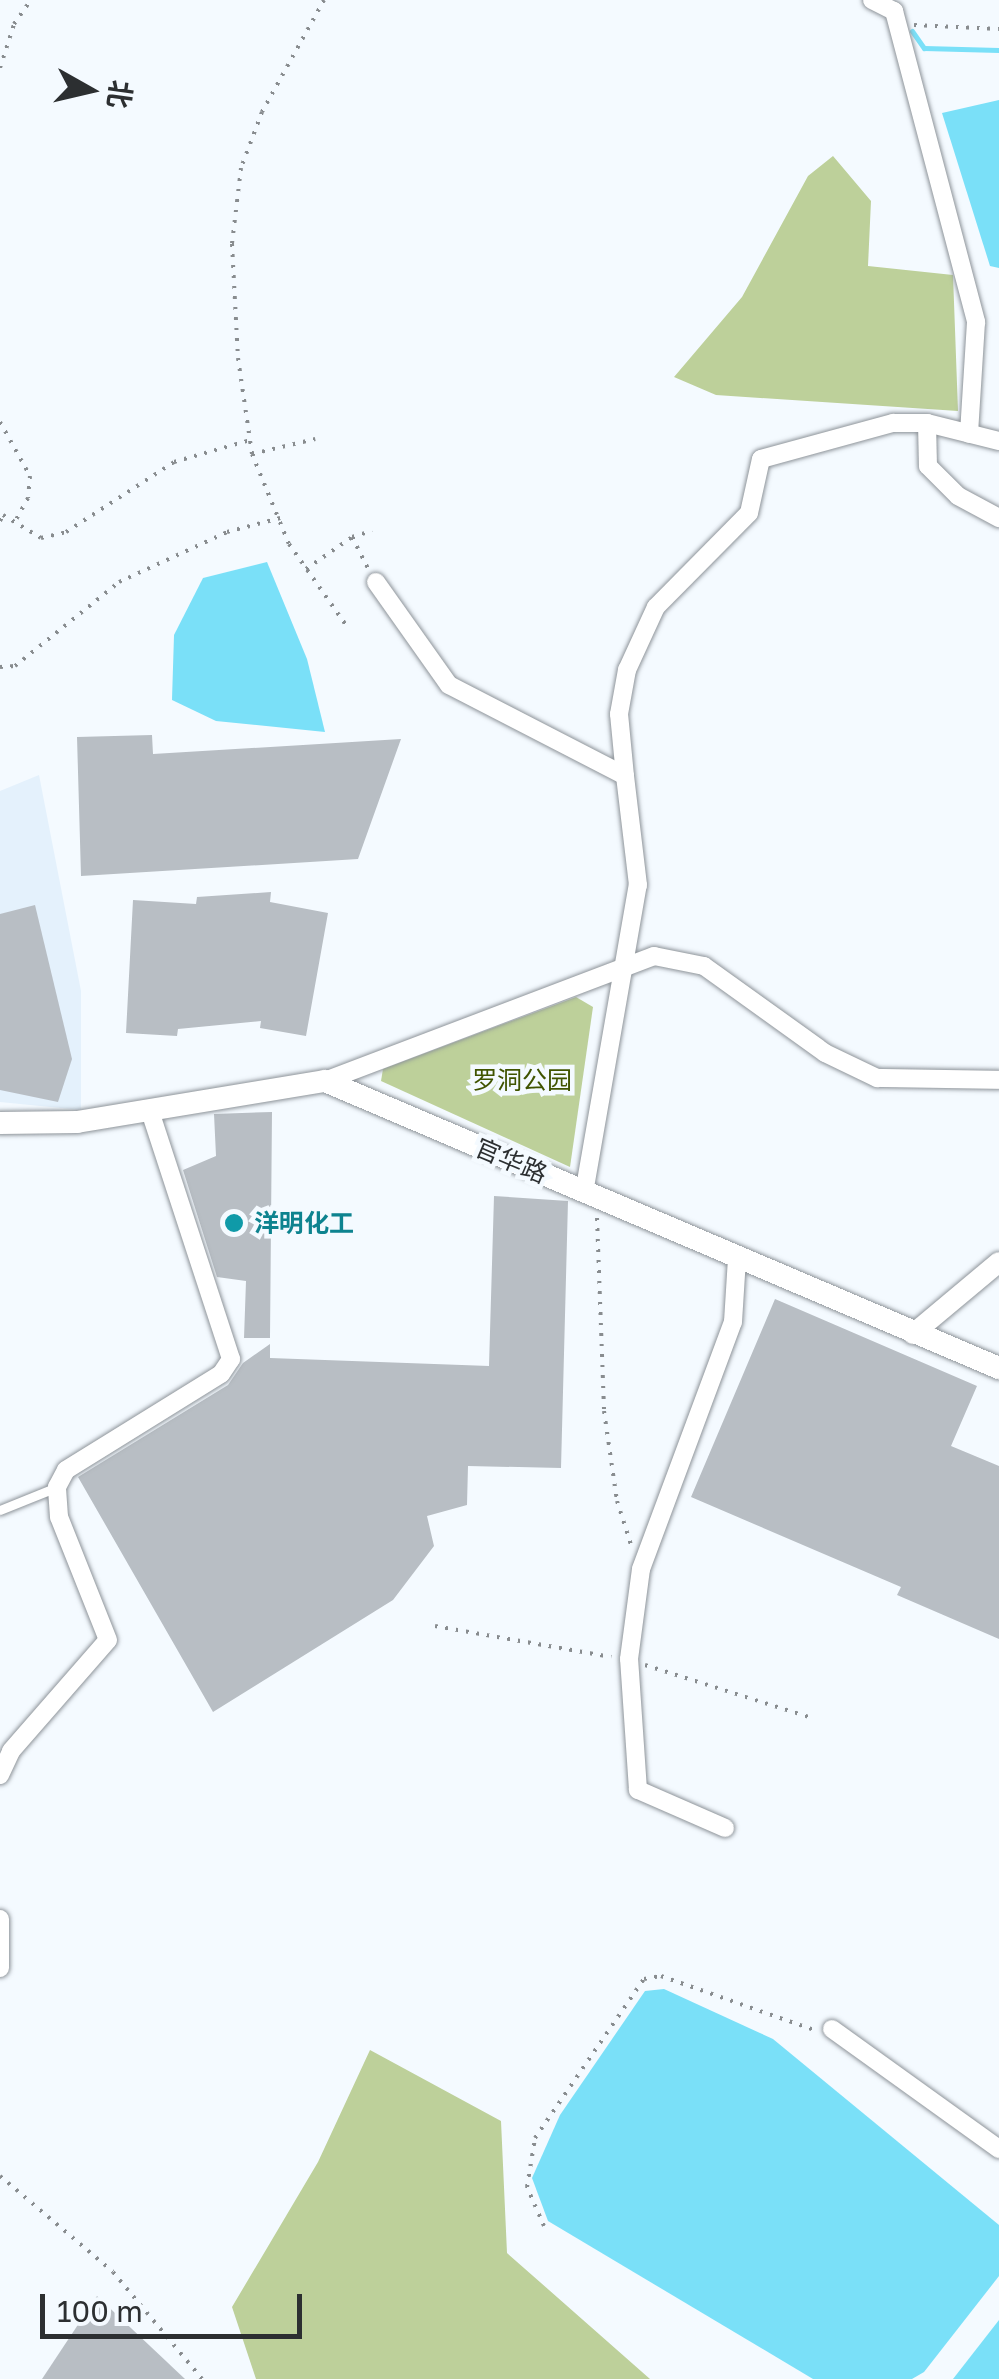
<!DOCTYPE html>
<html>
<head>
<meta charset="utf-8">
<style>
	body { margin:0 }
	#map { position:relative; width:999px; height:2379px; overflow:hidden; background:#f4faff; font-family:"Golos Text","Noto Sans SC",sans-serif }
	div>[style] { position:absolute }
	.built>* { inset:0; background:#e4f1fc }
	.green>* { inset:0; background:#bdd09a }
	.water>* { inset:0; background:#7ae0f8 }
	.stream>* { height:5px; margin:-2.5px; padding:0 2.5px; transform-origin:2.5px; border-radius:2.5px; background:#7ae0f8 }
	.building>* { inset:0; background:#b8bec4 }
	.path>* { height:4px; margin-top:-2px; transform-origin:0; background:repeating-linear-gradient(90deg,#888c8f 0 2.5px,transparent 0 10.5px) }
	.roads { filter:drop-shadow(0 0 2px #8e949a) drop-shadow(0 0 2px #8e949a) }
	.service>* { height:9px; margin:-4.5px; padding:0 4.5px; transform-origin:4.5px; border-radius:4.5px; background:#fff }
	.minor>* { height:18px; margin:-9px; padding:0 9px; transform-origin:9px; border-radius:9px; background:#fff }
	.tertiary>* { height:20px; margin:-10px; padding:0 10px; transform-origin:10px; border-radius:10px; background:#fff }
	.secondary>* { height:22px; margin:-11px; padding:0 11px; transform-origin:11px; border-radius:11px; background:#fff }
	.dots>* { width:28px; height:28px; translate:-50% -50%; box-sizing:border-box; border:5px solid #f4faff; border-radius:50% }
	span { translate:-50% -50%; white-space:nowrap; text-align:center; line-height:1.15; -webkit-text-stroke:9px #f4faff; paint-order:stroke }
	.park-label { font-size:25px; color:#405400 }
	.street-label { font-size:25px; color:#2c2f31 }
	.culture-label { font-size:25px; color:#0d838f; font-weight:700 }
	.left { translate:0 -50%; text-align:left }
	.north { position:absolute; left:40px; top:40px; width:100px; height:100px; -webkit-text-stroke:8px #f4faff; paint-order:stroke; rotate:98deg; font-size:28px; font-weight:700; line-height:40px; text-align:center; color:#2c2f31 }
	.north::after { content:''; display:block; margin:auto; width:35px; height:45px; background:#2c2f31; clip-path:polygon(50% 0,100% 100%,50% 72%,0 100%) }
	.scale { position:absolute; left:40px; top:2294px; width:262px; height:45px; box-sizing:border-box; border:5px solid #2c2f31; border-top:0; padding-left:12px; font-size:30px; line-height:35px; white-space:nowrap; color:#2c2f31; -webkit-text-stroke:8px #f4faff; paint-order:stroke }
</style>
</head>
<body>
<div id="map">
	<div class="built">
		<i style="clip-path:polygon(39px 775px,81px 991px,81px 1110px,0 1102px,0 791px)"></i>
	</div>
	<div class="green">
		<i style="clip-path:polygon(833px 156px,871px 201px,868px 266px,953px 275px,958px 411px,716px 395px,674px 377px,742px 297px,808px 176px)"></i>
		<i style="clip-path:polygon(576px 997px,593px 1007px,570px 1167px,381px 1081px,383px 1069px)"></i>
		<i style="clip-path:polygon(370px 2050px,501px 2121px,507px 2253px,650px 2379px,256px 2379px,232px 2307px,318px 2162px)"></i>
	</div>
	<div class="water">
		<i style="clip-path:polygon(999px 100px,999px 268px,990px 266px,942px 113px)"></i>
		<i style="clip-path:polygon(267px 562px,307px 659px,325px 732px,216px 721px,172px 700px,174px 635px,203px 578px)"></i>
		<i style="clip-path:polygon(664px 1989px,773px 2039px,999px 2225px,999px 2276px,924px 2372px,912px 2379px,813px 2379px,548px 2221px,532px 2178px,560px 2115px,645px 1991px)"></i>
		<i style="clip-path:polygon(999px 2320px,999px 2379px,953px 2379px)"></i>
	</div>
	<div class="stream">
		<i style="left:912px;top:31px;width:21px;rotate:55deg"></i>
		<i style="left:924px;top:48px;width:75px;rotate:1.5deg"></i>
	</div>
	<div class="building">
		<i style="clip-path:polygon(152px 735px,153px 754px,401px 739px,358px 859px,81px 876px,77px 737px)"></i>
		<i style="clip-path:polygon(271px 892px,270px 902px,328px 913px,306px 1036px,260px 1028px,261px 1021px,178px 1029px,177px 1036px,126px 1033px,133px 900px,196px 904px,197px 897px)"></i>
		<i style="clip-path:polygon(35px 905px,72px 1059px,58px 1102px,0 1090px,0 914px)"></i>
		<i style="clip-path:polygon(272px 1112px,270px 1338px,244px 1338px,246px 1281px,217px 1277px,183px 1170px,216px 1156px,214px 1114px)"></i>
		<i style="clip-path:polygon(494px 1196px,568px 1201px,561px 1468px,468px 1466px,467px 1505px,427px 1516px,434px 1546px,393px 1600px,213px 1712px,78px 1477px,228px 1385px,243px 1363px,270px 1344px,270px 1358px,489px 1366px)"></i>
		<i style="clip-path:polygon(775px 1299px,977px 1386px,951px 1446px,999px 1466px,999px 1639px,897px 1595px,901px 1587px,691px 1497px)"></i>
		<i style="clip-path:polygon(97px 2296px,185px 2379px,42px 2379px)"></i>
	</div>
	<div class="path">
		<i style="left:324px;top:0;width:128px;rotate:119deg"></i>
		<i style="left:262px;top:112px;width:60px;rotate:110.6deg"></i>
		<i style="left:241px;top:168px;width:77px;rotate:96.8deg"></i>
		<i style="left:232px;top:244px;width:114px;rotate:87deg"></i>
		<i style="left:238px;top:358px;width:97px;rotate:81.7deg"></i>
		<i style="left:252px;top:454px;width:97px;rotate:67.7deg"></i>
		<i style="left:289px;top:544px;width:103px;rotate:54.9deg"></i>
		<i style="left:914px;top:25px;width:85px;rotate:2.7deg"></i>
		<i style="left:0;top:68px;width:46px;rotate:-72.3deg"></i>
		<i style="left:14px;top:24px;width:29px;rotate:-55deg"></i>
		<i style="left:0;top:422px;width:62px;rotate:60.9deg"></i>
		<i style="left:30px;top:476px;width:22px;rotate:95deg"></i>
		<i style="left:28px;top:498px;width:26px;rotate:119deg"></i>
		<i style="left:252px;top:454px;width:65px;rotate:-13.4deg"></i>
		<i style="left:0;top:521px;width:7px;rotate:-63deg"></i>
		<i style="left:3px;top:515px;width:44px;rotate:31.2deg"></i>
		<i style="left:41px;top:538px;width:26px;rotate:-13deg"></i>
		<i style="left:66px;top:532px;width:129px;rotate:-32.9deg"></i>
		<i style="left:174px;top:462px;width:79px;rotate:-16.1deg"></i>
		<i style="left:352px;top:537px;width:35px;rotate:63deg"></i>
		<i style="left:306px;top:569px;width:56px;rotate:-34.8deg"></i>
		<i style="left:352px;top:537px;width:21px;rotate:-17deg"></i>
		<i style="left:0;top:667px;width:15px;rotate:-4deg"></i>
		<i style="left:15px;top:666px;width:134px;rotate:-38.9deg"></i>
		<i style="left:119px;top:582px;width:119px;rotate:-24.8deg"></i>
		<i style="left:227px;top:532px;width:55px;rotate:-14.8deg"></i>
		<i style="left:597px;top:1218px;width:193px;rotate:87.9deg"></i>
		<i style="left:604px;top:1411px;width:91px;rotate:81.8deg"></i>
		<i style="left:617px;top:1501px;width:46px;rotate:72.3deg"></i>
		<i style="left:435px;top:1626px;width:179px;rotate:10deg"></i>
		<i style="left:645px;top:1665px;width:175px;rotate:17.6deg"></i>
		<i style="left:0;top:2176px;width:148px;rotate:40.3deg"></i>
		<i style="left:113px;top:2272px;width:139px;rotate:50.2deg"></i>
		<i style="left:544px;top:2226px;width:43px;rotate:-113.6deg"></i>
		<i style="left:527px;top:2187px;width:50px;rotate:-80.7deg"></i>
		<i style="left:535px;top:2138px;width:193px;rotate:-55.6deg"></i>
		<i style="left:644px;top:1979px;width:17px;rotate:-10deg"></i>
		<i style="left:661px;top:1976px;width:162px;rotate:19.4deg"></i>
	</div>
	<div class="roads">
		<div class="service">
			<i style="left:0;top:1510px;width:61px;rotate:-22deg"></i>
		</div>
		<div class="minor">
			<i style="left:872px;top:0;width:25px;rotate:27deg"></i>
			<i style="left:894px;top:11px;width:322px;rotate:75.2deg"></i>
			<i style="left:976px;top:322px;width:112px;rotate:93.6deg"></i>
			<i style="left:927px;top:423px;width:74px;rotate:14deg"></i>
			<i style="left:376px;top:582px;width:126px;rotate:54.7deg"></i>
			<i style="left:449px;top:685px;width:198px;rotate:27.3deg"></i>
			<i style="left:625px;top:776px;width:62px;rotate:-95.5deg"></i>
			<i style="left:619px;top:714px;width:45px;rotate:-79.7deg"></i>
			<i style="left:627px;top:670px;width:69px;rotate:-65.3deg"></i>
			<i style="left:656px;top:607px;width:132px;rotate:-45.3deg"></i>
			<i style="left:749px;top:513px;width:55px;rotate:-77.5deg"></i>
			<i style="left:761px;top:459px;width:137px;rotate:-15.3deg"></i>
			<i style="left:893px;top:423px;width:34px"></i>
			<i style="left:927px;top:423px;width:43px;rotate:88.7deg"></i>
			<i style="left:928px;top:466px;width:42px;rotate:45deg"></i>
			<i style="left:958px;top:496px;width:47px;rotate:28.2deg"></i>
			<i style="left:325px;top:1081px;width:352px;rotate:-20.8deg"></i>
			<i style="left:654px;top:956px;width:51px;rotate:11.3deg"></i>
			<i style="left:704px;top:966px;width:149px;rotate:35.7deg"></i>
			<i style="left:825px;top:1053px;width:58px;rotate:25.7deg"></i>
			<i style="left:877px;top:1078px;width:122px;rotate:0.9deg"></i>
			<i style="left:584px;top:1193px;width:313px;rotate:-80.1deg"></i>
			<i style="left:638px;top:885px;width:110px;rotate:-96.8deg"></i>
			<i style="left:0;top:1775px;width:26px;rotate:-65deg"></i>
			<i style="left:11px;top:1751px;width:147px;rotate:-48.9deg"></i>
			<i style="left:108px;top:1640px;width:132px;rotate:-111.7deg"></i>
			<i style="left:59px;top:1517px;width:30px;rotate:-94deg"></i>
			<i style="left:57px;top:1487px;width:19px;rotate:-62deg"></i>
			<i style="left:66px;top:1470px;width:182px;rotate:-31.8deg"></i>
			<i style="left:221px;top:1374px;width:18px;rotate:-56deg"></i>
			<i style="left:231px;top:1359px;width:261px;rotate:-108.1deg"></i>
			<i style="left:725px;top:1828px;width:95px;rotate:-156.4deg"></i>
			<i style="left:638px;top:1790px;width:131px;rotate:-93.9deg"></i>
			<i style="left:629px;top:1659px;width:91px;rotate:-82.4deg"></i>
			<i style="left:641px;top:1569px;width:264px;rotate:-69.6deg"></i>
			<i style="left:733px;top:1322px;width:63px;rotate:-86.4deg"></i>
			<i style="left:0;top:1919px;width:49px;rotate:90deg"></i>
			<i style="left:832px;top:2029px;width:206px;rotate:35.7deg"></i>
		</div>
		<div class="tertiary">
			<i style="left:913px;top:1334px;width:112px;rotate:-39.9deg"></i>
		</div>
		<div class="secondary">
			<i style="left:0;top:1123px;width:77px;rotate:-0.7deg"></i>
			<i style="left:77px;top:1122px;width:251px;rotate:-9.4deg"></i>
			<i style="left:325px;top:1081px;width:733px;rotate:23.07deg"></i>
		</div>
	</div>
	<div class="dots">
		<i style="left:234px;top:1223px;background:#0f9aa8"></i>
	</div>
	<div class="park-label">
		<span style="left:522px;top:1080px">罗洞公园</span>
	</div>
	<div class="street-label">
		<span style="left:511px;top:1161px;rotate:23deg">官华路</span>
	</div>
	<div class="culture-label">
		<span class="left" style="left:254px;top:1223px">洋明化工</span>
	</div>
	<div class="north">北</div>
	<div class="scale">100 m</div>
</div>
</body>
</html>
